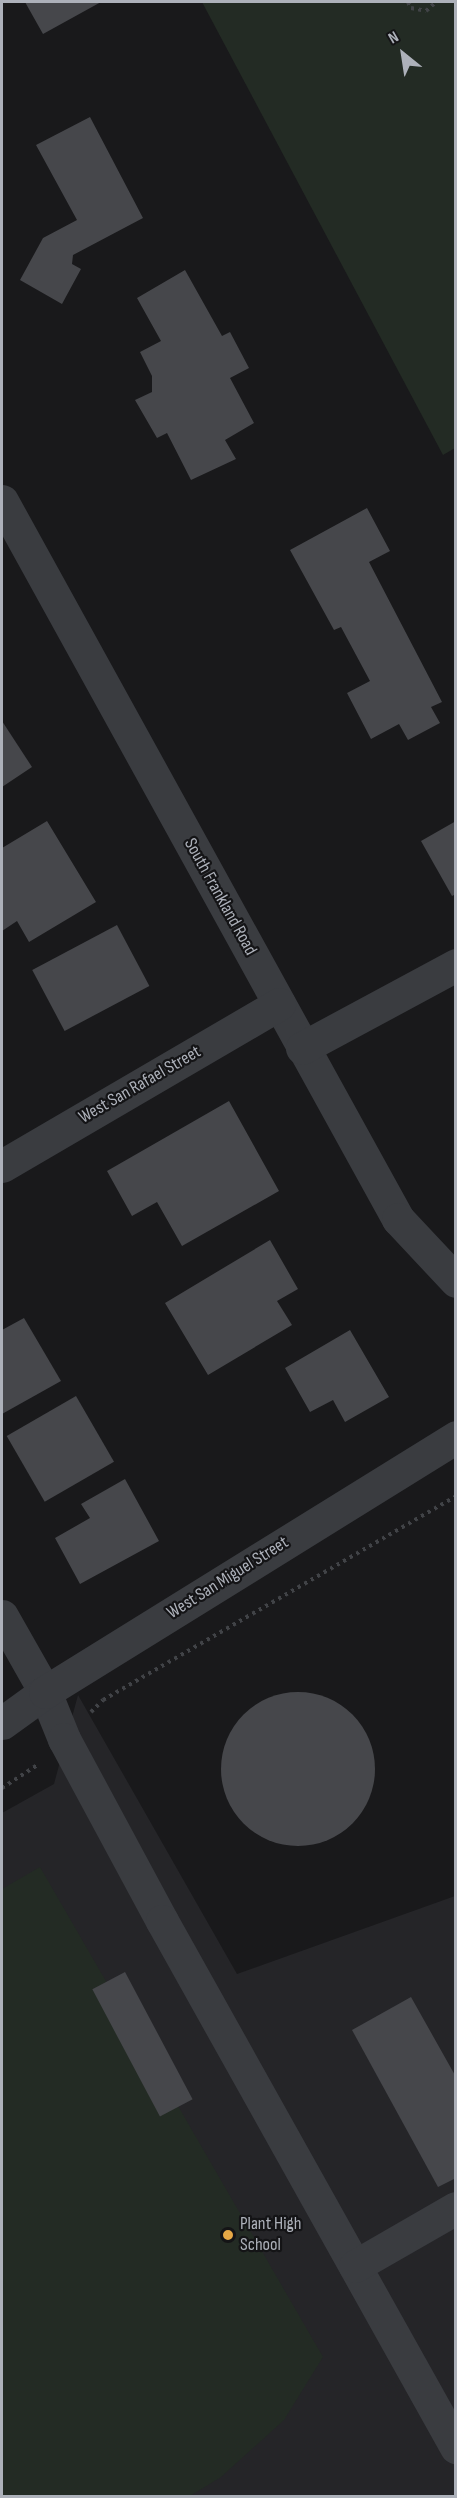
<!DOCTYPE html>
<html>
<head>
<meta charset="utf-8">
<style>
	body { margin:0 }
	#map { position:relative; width:457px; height:2498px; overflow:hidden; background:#19191b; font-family:"Sofia Sans Condensed",sans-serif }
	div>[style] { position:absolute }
	.built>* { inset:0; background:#252528 }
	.green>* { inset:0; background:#232b24 }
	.building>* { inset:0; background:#46474b; transform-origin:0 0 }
	.round { border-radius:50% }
	.path>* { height:4px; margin-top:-2px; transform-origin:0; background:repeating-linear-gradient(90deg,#414347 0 3px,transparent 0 7.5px) }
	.minor>* { height:33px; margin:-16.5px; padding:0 16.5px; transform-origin:16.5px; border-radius:16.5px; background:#3a3c40 }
	.dots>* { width:16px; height:16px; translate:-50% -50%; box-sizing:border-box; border:3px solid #141416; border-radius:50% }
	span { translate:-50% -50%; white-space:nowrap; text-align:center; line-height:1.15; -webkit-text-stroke:4.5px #141416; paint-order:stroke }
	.street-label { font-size:18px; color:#adb1ba }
	.poi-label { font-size:18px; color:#adb1ba }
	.left { translate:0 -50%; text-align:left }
	.frame { position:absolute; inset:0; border:3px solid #adb1ba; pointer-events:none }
	.north { position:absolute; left:373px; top:24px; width:60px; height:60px; -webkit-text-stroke:4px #141416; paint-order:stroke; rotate:330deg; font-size:16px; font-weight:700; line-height:24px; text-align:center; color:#adb1ba }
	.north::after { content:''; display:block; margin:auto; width:21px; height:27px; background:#adb1ba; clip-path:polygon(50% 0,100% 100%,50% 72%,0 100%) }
</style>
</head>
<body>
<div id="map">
	<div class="built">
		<i style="clip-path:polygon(78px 1695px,237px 1974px,455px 1896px,455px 2496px,2px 2496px,2px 1813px,54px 1784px)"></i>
	</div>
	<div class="green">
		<i style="clip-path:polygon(202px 2px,455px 2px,455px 448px,443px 455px)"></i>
		<i style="clip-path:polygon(40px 1867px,323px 2357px,284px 2420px,221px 2477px,190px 2496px,2px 2496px,2px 1889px)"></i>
	</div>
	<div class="building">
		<i style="clip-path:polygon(25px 2px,101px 2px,43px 34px)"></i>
		<i style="clip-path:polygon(90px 117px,143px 218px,73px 255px,72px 264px,81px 269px,62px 304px,20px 280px,43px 238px,77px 220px,36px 145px)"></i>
		<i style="clip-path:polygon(185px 270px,222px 336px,230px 332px,249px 368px,230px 378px,254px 423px,225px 440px,236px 459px,191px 480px,167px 433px,157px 438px,135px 400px,152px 392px,152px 376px,140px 352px,161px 341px,137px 298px)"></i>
		<i style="clip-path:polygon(367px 508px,390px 551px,369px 562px,442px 702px,431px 707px,440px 723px,408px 740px,399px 724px,371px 739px,347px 693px,370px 681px,341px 627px,334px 630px,290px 550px)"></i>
		<i style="clip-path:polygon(2px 721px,32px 767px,2px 787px)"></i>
		<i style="clip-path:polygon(47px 821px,96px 902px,29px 942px,17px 921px,2px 931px,2px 848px)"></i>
		<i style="clip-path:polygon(456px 821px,456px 894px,452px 896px,421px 841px)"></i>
		<i style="left:117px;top:925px;width:69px;height:96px;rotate:62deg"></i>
		<i style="clip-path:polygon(229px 1101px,279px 1191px,182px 1246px,157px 1202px,132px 1216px,107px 1171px)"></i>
		<i style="clip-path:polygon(270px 1240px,298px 1289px,277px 1301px,292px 1325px,208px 1375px,165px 1303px)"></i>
		<i style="clip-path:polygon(24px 1318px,61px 1381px,2px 1414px,2px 1330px)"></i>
		<i style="clip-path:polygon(350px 1330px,389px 1397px,345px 1422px,333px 1400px,310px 1412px,285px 1368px)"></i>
		<i style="left:76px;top:1396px;width:76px;height:80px;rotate:60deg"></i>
		<i style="clip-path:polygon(125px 1479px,159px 1541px,80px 1584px,55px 1538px,90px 1518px,81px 1504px)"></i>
		<i class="round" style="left:221px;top:1692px;width:154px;height:154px"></i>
		<i style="left:125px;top:1972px;width:144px;height:37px;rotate:62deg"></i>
		<i style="clip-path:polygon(411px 1997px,456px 2077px,456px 2178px,438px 2187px,352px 2030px)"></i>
	</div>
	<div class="path">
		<i style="left:408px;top:2px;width:7px;rotate:63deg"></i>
		<i style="left:411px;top:8px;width:15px;rotate:11deg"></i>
		<i style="left:426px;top:11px;width:13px;rotate:-42deg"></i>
		<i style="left:91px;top:1712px;width:17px;rotate:-45deg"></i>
		<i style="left:103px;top:1700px;width:408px;rotate:-30deg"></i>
		<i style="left:2px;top:1788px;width:44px;rotate:-33deg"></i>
	</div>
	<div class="minor">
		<i style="left:2px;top:501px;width:820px;rotate:61.12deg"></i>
		<i style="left:398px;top:1219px;width:85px;rotate:46.9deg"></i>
		<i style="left:302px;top:1048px;width:175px;rotate:-28.3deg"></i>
		<i style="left:2px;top:1166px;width:321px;rotate:-30.3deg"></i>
		<i style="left:2px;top:1616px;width:87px;rotate:60.5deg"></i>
		<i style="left:45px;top:1692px;width:51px;rotate:68deg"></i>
		<i style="left:64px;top:1739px;width:207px;rotate:61.7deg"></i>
		<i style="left:162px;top:1921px;width:603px;rotate:60.8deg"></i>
		<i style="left:2px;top:1723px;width:53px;rotate:-35.8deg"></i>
		<i style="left:45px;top:1692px;width:484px;rotate:-31.8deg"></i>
		<i style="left:355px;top:2266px;width:116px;rotate:-29.9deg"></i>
	</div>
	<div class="dots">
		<i style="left:228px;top:2235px;background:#e6a846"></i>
	</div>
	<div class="street-label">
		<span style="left:220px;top:897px;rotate:61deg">South Frankland Road</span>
		<span style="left:140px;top:1085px;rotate:-30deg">West San Rafael Street</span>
		<span style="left:228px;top:1578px;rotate:-32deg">West San Miguel Street</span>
	</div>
	<div class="poi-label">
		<span class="left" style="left:240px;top:2235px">Plant High<br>School</span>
	</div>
	<div class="frame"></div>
	<div class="north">N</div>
</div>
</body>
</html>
